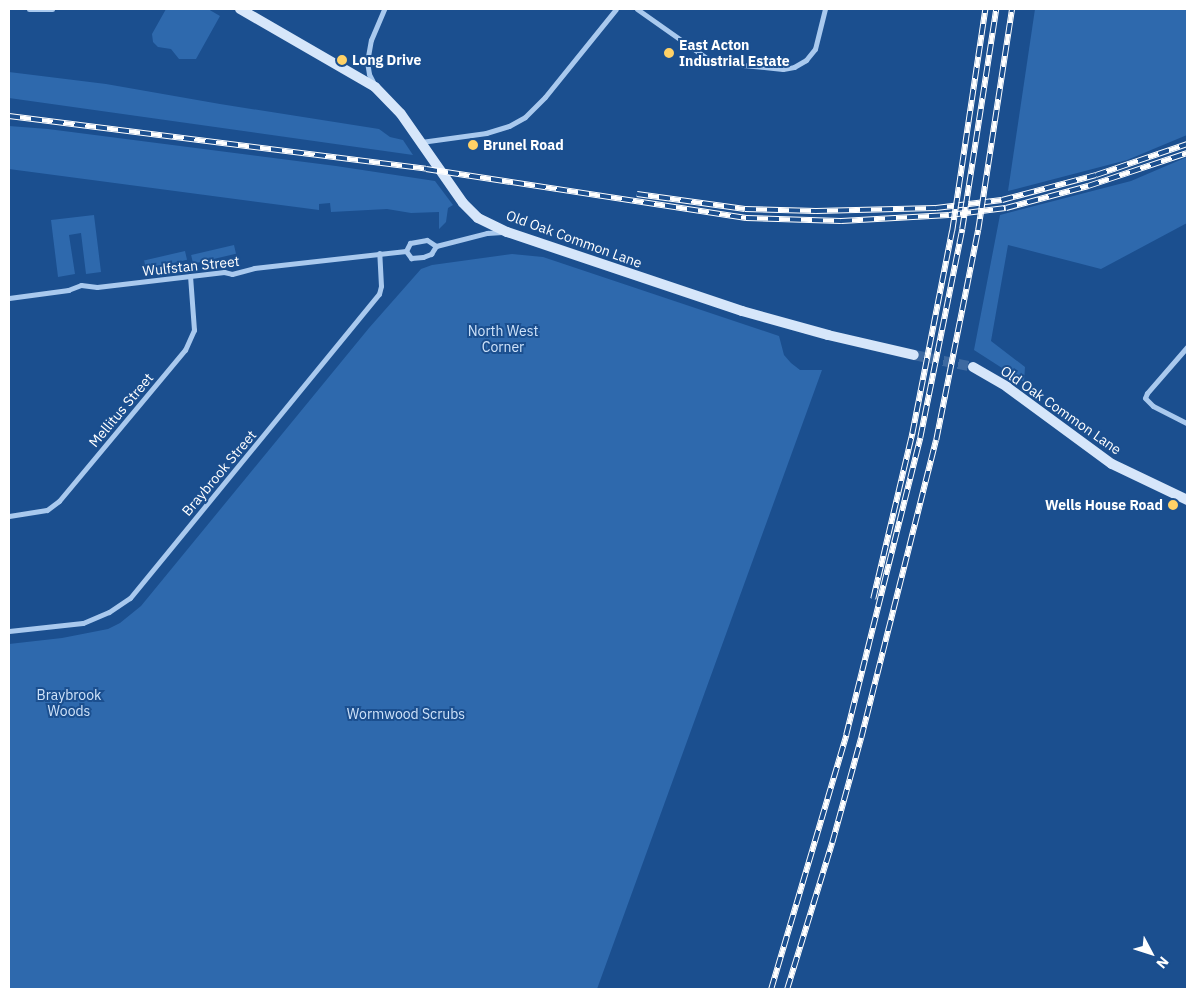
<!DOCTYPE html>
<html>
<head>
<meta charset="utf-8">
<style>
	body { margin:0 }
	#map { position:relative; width:1196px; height:998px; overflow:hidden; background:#1b4f8f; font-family:"IBM Plex Sans",sans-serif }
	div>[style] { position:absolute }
	.green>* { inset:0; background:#2e69ad; transform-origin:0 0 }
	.secondary-tunnel>* { height:10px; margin-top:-5px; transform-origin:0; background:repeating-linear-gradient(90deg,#3d69a0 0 10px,transparent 0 15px) }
	.street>* { height:5px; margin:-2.5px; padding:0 2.5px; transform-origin:2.5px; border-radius:2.5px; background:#a9c9ee }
	.secondary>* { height:10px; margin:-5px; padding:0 5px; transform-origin:5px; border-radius:5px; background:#d6e6fa }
	.rail>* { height:5.5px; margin-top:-2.75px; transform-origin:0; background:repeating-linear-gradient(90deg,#1b4f8f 0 11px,#fff 0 22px); box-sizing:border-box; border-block:1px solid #fff }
	.dots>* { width:14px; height:14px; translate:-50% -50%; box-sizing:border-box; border:2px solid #1b4f8f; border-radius:50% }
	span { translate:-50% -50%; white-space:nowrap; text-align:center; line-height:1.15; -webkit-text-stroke:4px #1b4f8f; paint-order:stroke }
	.poi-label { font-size:14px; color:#fff; font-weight:700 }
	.left { translate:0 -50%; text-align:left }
	.right { translate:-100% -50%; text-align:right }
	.street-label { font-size:14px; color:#fff }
	.park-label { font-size:14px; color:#cfe3fa }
	.frame { position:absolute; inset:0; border:10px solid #fff; pointer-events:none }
	.north { position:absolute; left:1126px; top:928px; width:50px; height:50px; -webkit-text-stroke:4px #1b4f8f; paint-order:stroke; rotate:130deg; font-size:14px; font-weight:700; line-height:20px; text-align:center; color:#fff }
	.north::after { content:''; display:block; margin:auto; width:18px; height:22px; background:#fff; clip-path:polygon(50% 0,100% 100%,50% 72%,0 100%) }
</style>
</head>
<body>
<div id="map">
	<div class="green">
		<i style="clip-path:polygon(166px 9px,208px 9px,220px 16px,196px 59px,179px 59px,171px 49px,158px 47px,153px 42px,152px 34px)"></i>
		<i style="clip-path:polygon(1035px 9px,1187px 9px,1187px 135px,1127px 160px,1008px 191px)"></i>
		<i style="clip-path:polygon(9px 72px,106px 84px,220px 104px,379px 129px,390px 137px,403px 140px,413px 155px,9px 98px)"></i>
		<i style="clip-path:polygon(9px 126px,48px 129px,336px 166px,435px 181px,453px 205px,448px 208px,446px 222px,439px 229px,439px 212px,411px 213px,387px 209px,331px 212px,330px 203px,319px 204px,319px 210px,9px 169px)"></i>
		<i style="clip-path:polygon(1187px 157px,1187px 223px,1101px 269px,1008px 245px,991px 341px,1025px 367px,1024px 382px,974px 350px,1000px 215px,1131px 181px)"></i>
		<i style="clip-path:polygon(94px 215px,101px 272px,86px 274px,81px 233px,69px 235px,75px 274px,58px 277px,51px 220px)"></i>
		<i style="left:234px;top:245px;width:9px;height:44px;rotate:77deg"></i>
		<i style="left:185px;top:251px;width:9px;height:42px;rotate:77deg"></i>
		<i style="clip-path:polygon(512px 254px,543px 257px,779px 336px,784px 355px,791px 363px,800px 370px,822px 370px,597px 989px,9px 989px,9px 644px,62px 638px,108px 629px,120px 623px,141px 606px,369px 328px,421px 269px,432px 265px)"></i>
	</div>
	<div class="secondary-tunnel">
		<i style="left:914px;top:355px;width:60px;rotate:11.5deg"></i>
	</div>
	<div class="street">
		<i style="left:29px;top:9px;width:23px"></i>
		<i style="left:637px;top:9px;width:92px;rotate:35.2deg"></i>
		<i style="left:712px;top:62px;width:71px;rotate:5.6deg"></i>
		<i style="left:783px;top:69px;width:11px;rotate:-10deg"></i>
		<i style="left:794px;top:67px;width:14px;rotate:-30deg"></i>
		<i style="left:806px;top:60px;width:14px;rotate:-51deg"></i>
		<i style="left:815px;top:49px;width:41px;rotate:-76deg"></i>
		<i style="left:374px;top:84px;width:11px;rotate:-117deg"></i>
		<i style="left:369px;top:74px;width:12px;rotate:-99deg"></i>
		<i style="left:367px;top:62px;width:22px;rotate:-80deg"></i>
		<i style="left:371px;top:40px;width:34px;rotate:-67deg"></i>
		<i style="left:421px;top:142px;width:66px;rotate:-7.9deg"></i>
		<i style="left:486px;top:133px;width:24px;rotate:-17deg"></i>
		<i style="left:509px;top:126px;width:18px;rotate:-29deg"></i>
		<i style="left:525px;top:117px;width:28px;rotate:-45deg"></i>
		<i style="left:545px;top:97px;width:113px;rotate:-51.1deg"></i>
		<i style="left:406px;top:251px;width:9px;rotate:54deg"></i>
		<i style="left:411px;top:258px;width:12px;rotate:-5deg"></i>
		<i style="left:423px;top:257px;width:9px;rotate:-21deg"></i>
		<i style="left:431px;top:254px;width:9px;rotate:-58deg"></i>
		<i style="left:436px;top:246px;width:53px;rotate:-14.3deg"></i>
		<i style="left:487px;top:233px;width:15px;rotate:-4deg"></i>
		<i style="left:406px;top:251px;width:9px;rotate:-63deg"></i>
		<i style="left:410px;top:243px;width:17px;rotate:-10deg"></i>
		<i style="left:427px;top:240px;width:11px;rotate:34deg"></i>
		<i style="left:9px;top:298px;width:60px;rotate:-7.7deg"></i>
		<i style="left:68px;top:290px;width:14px;rotate:-21deg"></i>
		<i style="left:81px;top:285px;width:16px;rotate:7deg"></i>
		<i style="left:97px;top:287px;width:128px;rotate:-6.7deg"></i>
		<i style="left:224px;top:272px;width:8px;rotate:14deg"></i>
		<i style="left:232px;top:274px;width:23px;rotate:-15deg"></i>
		<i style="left:254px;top:268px;width:153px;rotate:-6.4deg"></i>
		<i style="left:1187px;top:347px;width:61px;rotate:131deg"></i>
		<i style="left:1147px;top:393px;width:5px;rotate:112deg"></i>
		<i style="left:1145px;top:398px;width:11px;rotate:45deg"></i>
		<i style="left:1153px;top:406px;width:38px;rotate:27deg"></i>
		<i style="left:9px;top:516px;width:38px;rotate:-9deg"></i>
		<i style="left:47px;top:510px;width:15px;rotate:-37deg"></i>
		<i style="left:59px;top:501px;width:197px;rotate:-50.2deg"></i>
		<i style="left:185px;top:350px;width:22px;rotate:-66deg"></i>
		<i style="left:194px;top:330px;width:54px;rotate:-94.2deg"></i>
		<i style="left:9px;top:631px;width:74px;rotate:-6.2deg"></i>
		<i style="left:83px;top:623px;width:28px;rotate:-23deg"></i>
		<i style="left:109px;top:612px;width:25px;rotate:-34deg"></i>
		<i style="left:130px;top:598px;width:393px;rotate:-50.7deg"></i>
		<i style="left:379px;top:294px;width:8px;rotate:-76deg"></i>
		<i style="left:381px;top:286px;width:33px;rotate:-93deg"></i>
	</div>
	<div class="secondary">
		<i style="left:240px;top:9px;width:156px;rotate:30deg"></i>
		<i style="left:375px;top:87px;width:37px;rotate:46deg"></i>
		<i style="left:401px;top:114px;width:108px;rotate:55.1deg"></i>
		<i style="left:463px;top:203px;width:21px;rotate:45deg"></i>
		<i style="left:478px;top:218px;width:32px;rotate:26deg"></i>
		<i style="left:507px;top:232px;width:248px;rotate:18.6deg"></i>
		<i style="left:742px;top:311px;width:89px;rotate:15.6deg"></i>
		<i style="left:828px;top:335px;width:88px;rotate:13.1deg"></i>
		<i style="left:973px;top:367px;width:39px;rotate:30deg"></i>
		<i style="left:1007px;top:387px;width:130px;rotate:36.3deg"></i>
		<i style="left:1112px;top:464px;width:83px;rotate:25.6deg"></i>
	</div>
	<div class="rail">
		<i style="left:9px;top:116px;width:420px;rotate:7.2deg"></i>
		<i style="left:426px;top:169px;width:324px;rotate:8.7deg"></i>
		<i style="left:746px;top:218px;width:95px;rotate:1.8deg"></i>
		<i style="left:841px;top:221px;width:108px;rotate:-3.2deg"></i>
		<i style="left:949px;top:215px;width:57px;rotate:-7deg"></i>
		<i style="left:1006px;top:208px;width:85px;rotate:-15deg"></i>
		<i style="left:1088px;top:186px;width:104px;rotate:-18.4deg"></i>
		<i style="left:637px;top:194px;width:109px;rotate:7.9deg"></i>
		<i style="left:745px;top:209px;width:71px;rotate:1.6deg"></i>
		<i style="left:816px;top:211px;width:120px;rotate:-1.4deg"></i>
		<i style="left:936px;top:208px;width:66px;rotate:-6.9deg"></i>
		<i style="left:1002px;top:200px;width:97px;rotate:-14.9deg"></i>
		<i style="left:1096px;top:175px;width:96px;rotate:-18.8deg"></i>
		<i style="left:873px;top:599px;width:170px;rotate:-76.7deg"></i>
		<i style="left:912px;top:434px;width:207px;rotate:-78.9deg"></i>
		<i style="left:952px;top:231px;width:224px;rotate:-81.5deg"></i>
		<i style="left:771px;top:989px;width:265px;rotate:-73.5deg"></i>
		<i style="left:846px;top:735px;width:306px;rotate:-76deg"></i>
		<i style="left:920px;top:438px;width:213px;rotate:-78.6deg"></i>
		<i style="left:962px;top:229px;width:223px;rotate:-81.2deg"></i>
		<i style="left:787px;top:989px;width:153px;rotate:-72.9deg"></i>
		<i style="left:832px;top:843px;width:109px;rotate:-74.6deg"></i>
		<i style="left:861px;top:738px;width:307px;rotate:-75.9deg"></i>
		<i style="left:936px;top:440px;width:214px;rotate:-78.7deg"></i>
		<i style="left:978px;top:230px;width:224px;rotate:-81.3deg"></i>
	</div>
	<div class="dots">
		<i style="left:669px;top:53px;background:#ffd166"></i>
		<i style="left:342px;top:60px;background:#ffd166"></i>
		<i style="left:473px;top:145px;background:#ffd166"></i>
		<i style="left:1173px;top:505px;background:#ffd166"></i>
	</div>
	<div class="poi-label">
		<span class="left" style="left:679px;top:53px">East Acton<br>Industrial Estate</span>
		<span class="left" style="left:352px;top:60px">Long Drive</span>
		<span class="left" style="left:483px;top:145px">Brunel Road</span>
		<span class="right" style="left:1163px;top:505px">Wells House Road</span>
	</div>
	<div class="street-label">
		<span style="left:574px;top:239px;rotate:20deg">Old Oak Common Lane</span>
		<span style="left:191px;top:266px;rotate:-6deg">Wulfstan Street</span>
		<span style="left:121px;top:410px;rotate:-50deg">Mellitus Street</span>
		<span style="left:1061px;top:410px;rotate:35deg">Old Oak Common Lane</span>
		<span style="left:219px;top:473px;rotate:-50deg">Braybrook Street</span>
	</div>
	<div class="park-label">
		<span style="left:503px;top:339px">North West<br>Corner</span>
		<span style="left:69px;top:703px">Braybrook<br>Woods</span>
		<span style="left:406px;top:714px">Wormwood Scrubs</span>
	</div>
	<div class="frame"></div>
	<div class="north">N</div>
</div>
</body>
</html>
